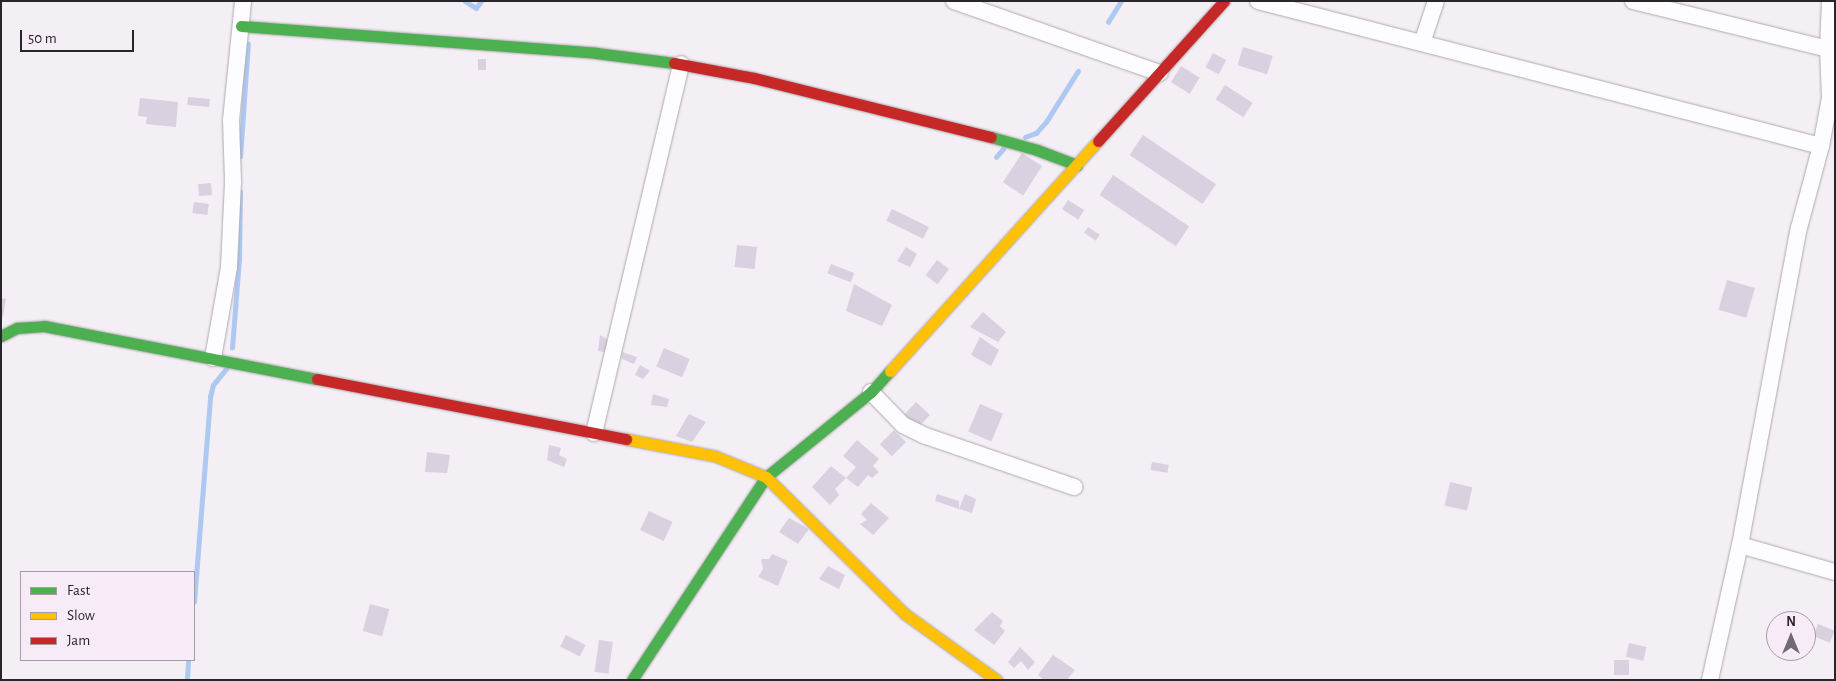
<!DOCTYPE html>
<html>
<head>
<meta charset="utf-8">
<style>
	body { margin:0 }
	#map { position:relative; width:1836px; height:681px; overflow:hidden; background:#f4eef5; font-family:"Alegreya Sans",sans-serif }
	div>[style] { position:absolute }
	.stream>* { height:4.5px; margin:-2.25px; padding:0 2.25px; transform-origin:2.25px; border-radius:2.25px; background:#adc8f1 }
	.building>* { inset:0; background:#d9d1e0; transform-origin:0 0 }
	.roads { filter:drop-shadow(0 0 1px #aea9ae) drop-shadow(0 0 1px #aea9ae) }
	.street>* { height:16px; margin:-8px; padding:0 8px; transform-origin:8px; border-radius:8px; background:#fdfcfe }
	.fast>* { height:11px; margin:-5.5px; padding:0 5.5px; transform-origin:5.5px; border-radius:5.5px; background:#4caf50 }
	.slow>* { height:11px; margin:-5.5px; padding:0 5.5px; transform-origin:5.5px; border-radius:5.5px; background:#ffc107 }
	.jam>* { height:11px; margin:-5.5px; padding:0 5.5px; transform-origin:5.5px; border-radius:5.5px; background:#c62828 }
	span { translate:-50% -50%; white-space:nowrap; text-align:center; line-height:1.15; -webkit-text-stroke:4px #f7ebf8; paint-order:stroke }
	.frame { position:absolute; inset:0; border:2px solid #29252a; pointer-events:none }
	.legend { position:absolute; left:20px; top:571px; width:175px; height:90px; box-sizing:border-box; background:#f7ebf8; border:1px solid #a59ca6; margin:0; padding:6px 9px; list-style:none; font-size:15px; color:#29252a }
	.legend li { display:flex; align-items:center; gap:10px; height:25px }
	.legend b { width:25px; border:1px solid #a59ca6 }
	.north { position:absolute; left:1766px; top:611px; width:50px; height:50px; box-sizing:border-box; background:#f7ebf8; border:1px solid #a59ca6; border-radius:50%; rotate:0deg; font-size:14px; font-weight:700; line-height:20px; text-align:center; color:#29252a }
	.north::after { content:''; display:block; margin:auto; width:18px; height:22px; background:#706b71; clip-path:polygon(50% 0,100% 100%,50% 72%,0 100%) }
	.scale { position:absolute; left:20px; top:30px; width:114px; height:22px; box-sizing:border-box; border:2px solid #29252a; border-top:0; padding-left:6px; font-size:15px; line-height:18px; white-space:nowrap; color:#29252a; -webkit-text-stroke:4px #f7ebf8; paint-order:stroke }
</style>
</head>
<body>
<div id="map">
	<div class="stream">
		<i style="left:465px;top:1px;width:13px;rotate:32deg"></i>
		<i style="left:476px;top:8px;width:9px;rotate:-54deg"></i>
		<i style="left:1108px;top:22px;width:25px;rotate:-58deg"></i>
		<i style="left:1025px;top:137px;width:12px;rotate:-20deg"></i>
		<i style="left:1036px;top:133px;width:15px;rotate:-48deg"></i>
		<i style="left:1046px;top:122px;width:60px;rotate:-57.9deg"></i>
		<i style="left:240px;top:157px;width:113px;rotate:-86deg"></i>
		<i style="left:996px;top:157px;width:11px;rotate:-49deg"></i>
		<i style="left:232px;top:348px;width:88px;rotate:-85.5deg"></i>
		<i style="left:239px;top:260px;width:68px;rotate:-89.2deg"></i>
		<i style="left:194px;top:602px;width:206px;rotate:-85.5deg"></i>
		<i style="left:210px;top:397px;width:12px;rotate:-76deg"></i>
		<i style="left:213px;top:385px;width:22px;rotate:-51deg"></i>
		<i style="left:187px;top:680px;width:20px;rotate:-87deg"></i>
	</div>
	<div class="building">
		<i style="left:1243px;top:47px;width:31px;height:19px;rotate:17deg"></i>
		<i style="left:1213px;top:53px;width:15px;height:16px;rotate:28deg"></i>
		<i style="left:478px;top:59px;width:8px;height:11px"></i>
		<i style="left:1181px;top:66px;width:22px;height:19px;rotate:32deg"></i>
		<i style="left:1225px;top:85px;width:33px;height:17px;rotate:33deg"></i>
		<i style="left:188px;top:97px;width:22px;height:8px;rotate:5deg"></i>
		<i style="clip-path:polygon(140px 98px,178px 102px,176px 127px,146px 124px,147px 117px,138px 116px)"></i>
		<i style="left:1143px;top:135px;width:88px;height:24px;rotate:34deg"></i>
		<i style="left:1022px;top:153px;width:24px;height:35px;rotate:33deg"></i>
		<i style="left:1113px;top:175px;width:92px;height:24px;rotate:34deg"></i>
		<i style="left:211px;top:183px;width:12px;height:13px;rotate:85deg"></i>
		<i style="left:1068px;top:200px;width:19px;height:11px;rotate:32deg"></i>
		<i style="left:194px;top:202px;width:15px;height:11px;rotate:8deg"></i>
		<i style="left:892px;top:209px;width:41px;height:13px;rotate:26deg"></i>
		<i style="left:1088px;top:227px;width:14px;height:7px;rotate:34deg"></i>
		<i style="left:737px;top:245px;width:20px;height:22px;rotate:6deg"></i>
		<i style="clip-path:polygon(906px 247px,917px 254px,910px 267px,897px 261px)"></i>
		<i style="left:937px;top:260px;width:15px;height:19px;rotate:37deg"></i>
		<i style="left:831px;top:264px;width:25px;height:10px;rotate:21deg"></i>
		<i style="left:1727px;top:280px;width:29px;height:31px;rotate:16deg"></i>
		<i style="clip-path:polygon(854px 284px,892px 305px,882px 326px,846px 311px)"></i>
		<i style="clip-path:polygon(1px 298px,6px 299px,3px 317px,1px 316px)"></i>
		<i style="clip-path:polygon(983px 312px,1006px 332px,998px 342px,970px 327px)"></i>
		<i style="clip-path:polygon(600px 335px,610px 341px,610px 353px,598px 351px)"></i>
		<i style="clip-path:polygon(980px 337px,999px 350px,991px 366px,971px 355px)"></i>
		<i style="left:664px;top:348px;width:28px;height:20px;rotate:23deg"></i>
		<i style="clip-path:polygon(622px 352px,637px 357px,634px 364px,622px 359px)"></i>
		<i style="clip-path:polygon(640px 365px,650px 371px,643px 379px,635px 375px)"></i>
		<i style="clip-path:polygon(653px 394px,669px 399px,667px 407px,651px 405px)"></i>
		<i style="left:916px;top:402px;width:19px;height:19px;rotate:43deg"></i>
		<i style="left:980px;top:404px;width:25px;height:30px;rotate:23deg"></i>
		<i style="clip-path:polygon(689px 414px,706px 422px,692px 442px,676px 436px)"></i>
		<i style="left:894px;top:430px;width:17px;height:20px;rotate:45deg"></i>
		<i style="clip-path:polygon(857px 440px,879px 459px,873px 466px,879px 472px,872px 478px,868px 475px,858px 487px,846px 478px,856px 467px,843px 456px)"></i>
		<i style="clip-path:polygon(549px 445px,561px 448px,559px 455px,567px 459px,564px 467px,547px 460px)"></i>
		<i style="clip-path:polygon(427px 452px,450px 455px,447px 473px,425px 472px)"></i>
		<i style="left:1152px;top:462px;width:17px;height:8px;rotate:10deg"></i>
		<i style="clip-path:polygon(831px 466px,846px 478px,835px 489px,839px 495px,830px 505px,812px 487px)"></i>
		<i style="left:1450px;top:482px;width:23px;height:24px;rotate:13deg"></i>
		<i style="clip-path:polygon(937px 494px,959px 501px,959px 509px,935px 501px)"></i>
		<i style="clip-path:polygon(965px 494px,976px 499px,972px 513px,959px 509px)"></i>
		<i style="clip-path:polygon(871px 503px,889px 518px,873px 535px,860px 524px,867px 520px,861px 514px)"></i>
		<i style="left:649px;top:511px;width:26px;height:21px;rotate:25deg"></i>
		<i style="clip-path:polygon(789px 518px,809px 529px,798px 544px,779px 532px)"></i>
		<i style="clip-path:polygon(772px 554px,788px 561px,778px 586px,758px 577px,763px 569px,761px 559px,769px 559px)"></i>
		<i style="clip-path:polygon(828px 566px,845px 575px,839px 589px,819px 579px)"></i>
		<i style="left:370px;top:604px;width:20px;height:28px;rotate:15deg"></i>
		<i style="clip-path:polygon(992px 612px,1003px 621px,1000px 626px,1005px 631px,994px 645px,974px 630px)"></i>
		<i style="left:1818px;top:624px;width:18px;height:13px;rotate:22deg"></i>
		<i style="left:566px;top:635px;width:22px;height:13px;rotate:27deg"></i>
		<i style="left:599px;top:640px;width:14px;height:32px;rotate:8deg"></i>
		<i style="left:1629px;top:643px;width:18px;height:14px;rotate:13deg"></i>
		<i style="clip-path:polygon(1020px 647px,1035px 662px,1028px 670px,1021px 661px,1014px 668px,1008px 662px)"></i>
		<i style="clip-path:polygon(1053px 655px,1075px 670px,1067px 680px,1044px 680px,1038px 675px)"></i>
		<i style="left:1614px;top:660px;width:15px;height:15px"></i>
	</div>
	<div class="roads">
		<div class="street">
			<i style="left:954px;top:1px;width:218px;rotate:19.3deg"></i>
			<i style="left:1258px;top:1px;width:581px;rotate:14.44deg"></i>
			<i style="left:1633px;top:1px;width:201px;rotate:13.8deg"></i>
			<i style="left:1422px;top:43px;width:44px;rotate:-71.6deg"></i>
			<i style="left:213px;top:358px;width:92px;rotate:-80deg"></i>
			<i style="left:229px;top:267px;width:86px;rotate:-87.3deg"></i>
			<i style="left:233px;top:181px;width:61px;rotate:-91.9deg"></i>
			<i style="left:231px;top:120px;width:120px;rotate:-84.2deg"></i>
			<i style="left:871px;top:392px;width:46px;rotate:45.9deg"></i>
			<i style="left:903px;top:425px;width:25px;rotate:26deg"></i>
			<i style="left:926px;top:436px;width:157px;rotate:19deg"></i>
			<i style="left:594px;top:433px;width:379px;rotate:-76.7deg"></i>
			<i style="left:1740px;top:545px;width:99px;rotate:15.9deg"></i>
			<i style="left:1710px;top:680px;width:138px;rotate:-77.5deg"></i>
			<i style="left:1740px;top:545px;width:322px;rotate:-79.5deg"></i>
			<i style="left:1799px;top:228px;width:85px;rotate:-75deg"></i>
			<i style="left:1821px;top:146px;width:49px;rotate:-79.4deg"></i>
			<i style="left:1830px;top:98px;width:49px;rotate:-92.3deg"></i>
			<i style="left:1828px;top:49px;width:48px;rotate:-87.6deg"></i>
		</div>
		<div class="fast">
			<i style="left:241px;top:26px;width:356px;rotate:4.3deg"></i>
			<i style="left:596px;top:53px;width:79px;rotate:7.3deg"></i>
			<i style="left:991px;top:137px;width:48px;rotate:15.8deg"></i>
			<i style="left:1037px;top:150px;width:43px;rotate:20.6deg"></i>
			<i style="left:1px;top:336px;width:18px;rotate:-27deg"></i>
			<i style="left:17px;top:328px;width:27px;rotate:-4deg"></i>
			<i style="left:44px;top:326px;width:278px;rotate:11deg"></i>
			<i style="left:632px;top:680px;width:243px;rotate:-56.6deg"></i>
			<i style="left:766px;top:477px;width:135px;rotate:-39deg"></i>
			<i style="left:871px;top:392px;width:28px;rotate:-48deg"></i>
		</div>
		<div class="slow">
			<i style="left:890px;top:371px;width:310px;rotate:-47.9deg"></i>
			<i style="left:626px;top:439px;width:91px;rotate:10.8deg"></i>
			<i style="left:715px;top:456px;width:55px;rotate:22.4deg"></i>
			<i style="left:766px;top:477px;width:195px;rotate:44.6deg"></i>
			<i style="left:905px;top:614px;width:113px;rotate:35.7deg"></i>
		</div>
		<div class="jam">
			<i style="left:674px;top:63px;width:81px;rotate:10.6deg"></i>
			<i style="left:754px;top:78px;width:244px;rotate:14deg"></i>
			<i style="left:1098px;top:141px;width:188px;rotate:-48deg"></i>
			<i style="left:317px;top:379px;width:315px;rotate:11deg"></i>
		</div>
	</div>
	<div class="frame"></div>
	<ul class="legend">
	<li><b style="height:6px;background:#4caf50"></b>Fast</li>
	<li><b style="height:6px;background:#ffc107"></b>Slow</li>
	<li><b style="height:6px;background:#c62828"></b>Jam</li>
	</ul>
	<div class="north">N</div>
	<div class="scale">50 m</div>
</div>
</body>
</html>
